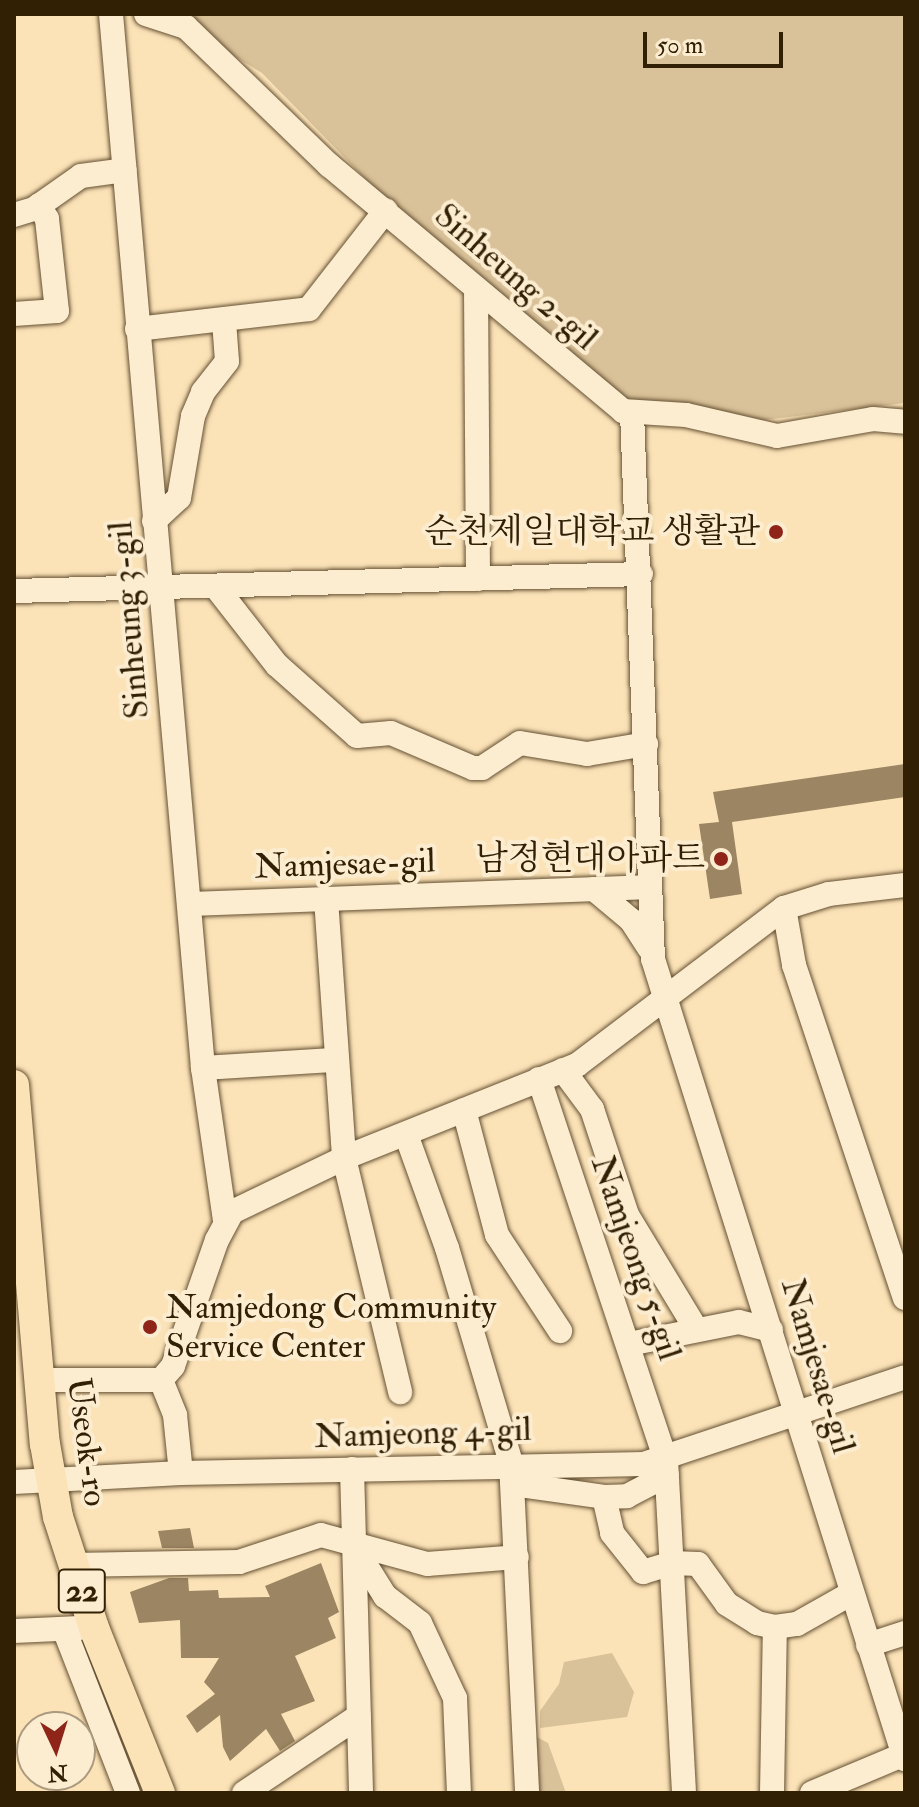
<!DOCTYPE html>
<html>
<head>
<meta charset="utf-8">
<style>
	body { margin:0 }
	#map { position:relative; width:919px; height:1807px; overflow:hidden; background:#fbe2b7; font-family:"IM FELL Double Pica","Noto Serif KR",serif }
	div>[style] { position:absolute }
	.green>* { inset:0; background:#d9c199 }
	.building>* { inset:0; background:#9b8562 }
	.roads { filter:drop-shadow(0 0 2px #645032) drop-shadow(0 0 2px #645032) }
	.minor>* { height:24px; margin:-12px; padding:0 12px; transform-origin:12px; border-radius:12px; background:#fcecd0 }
	.major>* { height:30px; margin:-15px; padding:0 15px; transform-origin:15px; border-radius:15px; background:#fbe2b7 }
	.dots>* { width:22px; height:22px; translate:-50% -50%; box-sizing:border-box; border:4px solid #fcecd0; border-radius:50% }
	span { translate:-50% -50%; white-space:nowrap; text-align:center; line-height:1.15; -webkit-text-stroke:8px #fcecd0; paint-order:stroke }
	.shield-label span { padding:2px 6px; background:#fcecd0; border:2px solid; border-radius:6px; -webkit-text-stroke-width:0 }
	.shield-label { font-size:32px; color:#322005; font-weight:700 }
	.street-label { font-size:34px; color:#322005 }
	.poi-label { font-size:34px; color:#322005 }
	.right { translate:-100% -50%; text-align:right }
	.left { translate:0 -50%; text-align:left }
	.frame { position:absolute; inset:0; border:16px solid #322005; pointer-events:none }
	.north { position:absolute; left:16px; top:1711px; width:80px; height:80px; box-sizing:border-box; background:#fcecd0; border:2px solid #ab9a7f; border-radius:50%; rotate:176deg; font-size:22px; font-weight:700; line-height:32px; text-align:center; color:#322005 }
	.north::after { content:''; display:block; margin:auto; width:28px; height:36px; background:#8f2418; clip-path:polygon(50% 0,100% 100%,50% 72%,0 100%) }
	.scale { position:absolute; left:643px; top:32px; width:140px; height:36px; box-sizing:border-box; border:4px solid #322005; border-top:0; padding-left:10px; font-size:24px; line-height:28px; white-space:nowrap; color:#322005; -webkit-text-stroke:6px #fcecd0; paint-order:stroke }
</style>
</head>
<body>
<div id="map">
	<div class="green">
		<i style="clip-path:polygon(146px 14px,905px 14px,905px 403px,755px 421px,629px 403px,390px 204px,262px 73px,186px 27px)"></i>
		<i style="clip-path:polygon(612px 1653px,634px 1692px,627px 1717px,540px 1728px,540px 1711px,559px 1684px,564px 1662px)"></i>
		<i style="clip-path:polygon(533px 1735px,548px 1743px,566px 1793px,534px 1793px)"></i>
	</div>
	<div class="building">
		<i style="clip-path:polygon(905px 764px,905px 797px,732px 822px,742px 894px,710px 899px,699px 824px,719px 822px,713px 792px)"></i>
		<i style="clip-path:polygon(190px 1528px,194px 1548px,162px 1548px,158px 1531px)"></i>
		<i style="clip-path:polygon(321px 1563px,339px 1612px,328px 1618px,336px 1638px,295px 1656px,315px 1701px,281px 1714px,295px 1741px,280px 1751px,266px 1729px,230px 1761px,223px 1747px,220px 1715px,197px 1733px,186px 1716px,215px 1694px,204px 1682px,219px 1658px,181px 1658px,180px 1620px,139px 1623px,130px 1592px,169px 1578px,188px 1578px,189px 1591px,218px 1590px,219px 1598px,270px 1597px,265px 1586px)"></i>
	</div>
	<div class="roads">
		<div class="minor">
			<i style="left:111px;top:14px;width:1058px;rotate:85.01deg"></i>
			<i style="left:203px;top:1068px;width:155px;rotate:81.8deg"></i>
			<i style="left:146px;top:14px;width:42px;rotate:18deg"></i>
			<i style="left:186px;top:27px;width:199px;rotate:44deg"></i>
			<i style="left:329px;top:165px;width:383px;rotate:39.9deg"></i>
			<i style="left:623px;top:411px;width:63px;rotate:3.6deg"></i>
			<i style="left:686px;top:415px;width:93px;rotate:13deg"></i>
			<i style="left:777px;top:436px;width:97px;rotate:-10deg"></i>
			<i style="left:873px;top:419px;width:32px;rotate:5deg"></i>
			<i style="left:14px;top:215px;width:21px;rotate:-17deg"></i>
			<i style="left:34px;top:209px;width:57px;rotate:-35.1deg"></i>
			<i style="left:81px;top:176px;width:44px;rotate:-7.8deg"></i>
			<i style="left:476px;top:289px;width:290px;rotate:89.6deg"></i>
			<i style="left:14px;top:314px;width:43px;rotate:-4deg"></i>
			<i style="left:57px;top:311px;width:93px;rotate:-96.2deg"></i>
			<i style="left:47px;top:219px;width:16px;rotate:-120deg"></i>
			<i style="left:137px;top:329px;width:173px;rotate:-6.6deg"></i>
			<i style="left:309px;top:309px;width:125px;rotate:-52.1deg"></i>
			<i style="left:632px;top:413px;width:546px;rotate:87.8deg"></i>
			<i style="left:653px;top:959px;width:839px;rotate:72.52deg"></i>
			<i style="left:154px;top:521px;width:34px;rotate:-43deg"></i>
			<i style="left:179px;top:498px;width:83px;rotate:-80.3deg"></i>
			<i style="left:193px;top:416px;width:26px;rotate:-67deg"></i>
			<i style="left:203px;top:392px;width:39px;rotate:-52deg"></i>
			<i style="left:227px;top:361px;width:40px;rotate:-94.3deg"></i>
			<i style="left:216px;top:587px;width:99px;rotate:52deg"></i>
			<i style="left:277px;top:665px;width:107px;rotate:41.6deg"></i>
			<i style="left:357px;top:736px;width:34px;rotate:-5deg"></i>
			<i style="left:391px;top:733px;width:89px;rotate:23.1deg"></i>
			<i style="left:473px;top:768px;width:9px"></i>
			<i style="left:482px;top:768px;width:45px;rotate:-33.3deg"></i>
			<i style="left:520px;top:743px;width:68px;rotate:9.3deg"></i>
			<i style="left:587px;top:754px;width:60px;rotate:-9.6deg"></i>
			<i style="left:14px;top:591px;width:627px;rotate:-1.55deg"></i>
			<i style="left:594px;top:889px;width:48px;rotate:40deg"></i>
			<i style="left:631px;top:920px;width:33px;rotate:57deg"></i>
			<i style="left:326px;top:899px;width:260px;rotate:86deg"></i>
			<i style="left:344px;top:1158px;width:241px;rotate:76.5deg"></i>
			<i style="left:189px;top:904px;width:458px;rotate:-2.1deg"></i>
			<i style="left:784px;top:908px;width:58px;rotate:80deg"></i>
			<i style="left:794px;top:965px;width:351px;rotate:71.6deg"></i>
			<i style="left:203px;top:1068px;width:130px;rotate:-3.5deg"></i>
			<i style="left:563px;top:1070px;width:49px;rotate:53.4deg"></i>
			<i style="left:592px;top:1109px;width:112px;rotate:71.7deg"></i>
			<i style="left:627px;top:1215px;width:133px;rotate:58.8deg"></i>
			<i style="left:539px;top:1079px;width:402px;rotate:71.6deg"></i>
			<i style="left:666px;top:1460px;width:333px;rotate:86.9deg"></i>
			<i style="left:464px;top:1110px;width:129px;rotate:75.2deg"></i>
			<i style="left:497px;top:1235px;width:115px;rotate:56.7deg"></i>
			<i style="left:407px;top:1137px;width:118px;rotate:70.2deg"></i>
			<i style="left:447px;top:1248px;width:224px;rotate:73.4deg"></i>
			<i style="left:511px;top:1463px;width:330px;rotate:87.2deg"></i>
			<i style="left:629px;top:1344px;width:112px;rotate:-11.3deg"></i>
			<i style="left:739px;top:1322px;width:33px;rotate:14deg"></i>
			<i style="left:39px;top:1380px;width:122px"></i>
			<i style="left:161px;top:1380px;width:18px;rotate:-49deg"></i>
			<i style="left:173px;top:1366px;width:133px;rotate:-70.8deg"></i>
			<i style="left:217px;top:1240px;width:32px;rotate:-62deg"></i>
			<i style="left:232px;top:1212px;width:124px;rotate:-25.7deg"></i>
			<i style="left:344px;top:1158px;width:251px;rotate:-21.8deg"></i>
			<i style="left:577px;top:1065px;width:260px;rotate:-37.2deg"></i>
			<i style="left:784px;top:908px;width:47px;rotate:-17.3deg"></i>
			<i style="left:829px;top:894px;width:77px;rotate:-6.8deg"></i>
			<i style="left:161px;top:1380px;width:38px;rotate:68deg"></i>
			<i style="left:175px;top:1415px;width:58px;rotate:84.1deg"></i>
			<i style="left:352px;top:1469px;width:324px;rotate:88.4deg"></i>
			<i style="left:14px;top:1482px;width:167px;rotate:-3.1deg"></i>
			<i style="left:181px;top:1473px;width:463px;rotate:-1.1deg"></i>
			<i style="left:644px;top:1464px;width:275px;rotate:-18.4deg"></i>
			<i style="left:513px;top:1484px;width:92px;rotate:8.1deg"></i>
			<i style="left:604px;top:1497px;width:23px;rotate:-2deg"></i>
			<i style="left:627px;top:1496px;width:45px;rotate:-27.7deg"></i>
			<i style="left:604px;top:1497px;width:37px;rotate:77deg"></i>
			<i style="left:612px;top:1533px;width:50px;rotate:51.5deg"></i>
			<i style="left:643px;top:1572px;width:30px;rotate:-17deg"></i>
			<i style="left:672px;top:1563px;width:26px;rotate:2deg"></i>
			<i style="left:698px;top:1564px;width:49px;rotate:54.1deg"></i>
			<i style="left:727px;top:1604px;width:36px;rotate:32deg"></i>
			<i style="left:757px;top:1623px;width:18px;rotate:13deg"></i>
			<i style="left:775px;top:1627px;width:22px;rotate:-8deg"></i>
			<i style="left:797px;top:1624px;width:63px;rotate:-29.4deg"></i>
			<i style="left:355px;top:1548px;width:57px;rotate:58deg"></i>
			<i style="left:385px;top:1596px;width:44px;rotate:37.6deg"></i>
			<i style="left:420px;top:1623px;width:83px;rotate:65deg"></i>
			<i style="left:455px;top:1698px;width:95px;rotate:87.6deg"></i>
			<i style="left:72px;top:1565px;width:167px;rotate:-1deg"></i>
			<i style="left:239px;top:1562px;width:86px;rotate:-18.2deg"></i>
			<i style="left:321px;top:1535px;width:110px;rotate:15.3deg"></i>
			<i style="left:427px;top:1564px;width:90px;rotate:-4.4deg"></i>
			<i style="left:64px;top:1629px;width:176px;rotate:68.7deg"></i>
			<i style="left:14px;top:1631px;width:66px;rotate:-2.6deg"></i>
			<i style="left:868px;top:1645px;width:39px;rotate:-18deg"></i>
			<i style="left:244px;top:1793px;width:138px;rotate:-33.8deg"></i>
			<i style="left:772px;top:1793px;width:166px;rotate:-89deg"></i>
			<i style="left:812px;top:1793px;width:101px;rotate:-22.8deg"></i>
		</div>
		<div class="major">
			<i style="left:14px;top:1085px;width:360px;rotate:85.1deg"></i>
			<i style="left:45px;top:1444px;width:74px;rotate:79.9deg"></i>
			<i style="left:58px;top:1517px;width:117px;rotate:72deg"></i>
			<i style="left:94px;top:1628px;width:178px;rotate:68.2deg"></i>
		</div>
	</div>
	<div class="dots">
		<i style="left:776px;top:532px;background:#8f2418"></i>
		<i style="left:721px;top:859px;background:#8f2418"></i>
		<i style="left:150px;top:1327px;background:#8f2418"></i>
	</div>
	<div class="shield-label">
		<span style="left:82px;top:1591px">22</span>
	</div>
	<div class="street-label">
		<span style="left:516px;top:277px;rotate:41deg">Sinheung 2-gil</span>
		<span style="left:129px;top:620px;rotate:-95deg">Sinheung 3-gil</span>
		<span style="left:345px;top:864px;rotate:-2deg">Namjesae-gil</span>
		<span style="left:636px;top:1258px;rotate:71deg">Namjeong 5-gil</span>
		<span style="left:818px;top:1366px;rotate:73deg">Namjesae-gil</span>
		<span style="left:423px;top:1433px;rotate:-2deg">Namjeong 4-gil</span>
		<span style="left:87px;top:1442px;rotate:82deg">Useok-ro</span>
	</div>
	<div class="poi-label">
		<span class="right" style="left:760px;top:532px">순천제일대학교 생활관</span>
		<span class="right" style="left:705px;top:859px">남정현대아파트</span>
		<span class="left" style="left:166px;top:1327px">Namjedong Community<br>Service Center</span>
	</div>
	<div class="frame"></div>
	<div class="north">N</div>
	<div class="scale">50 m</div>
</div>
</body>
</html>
